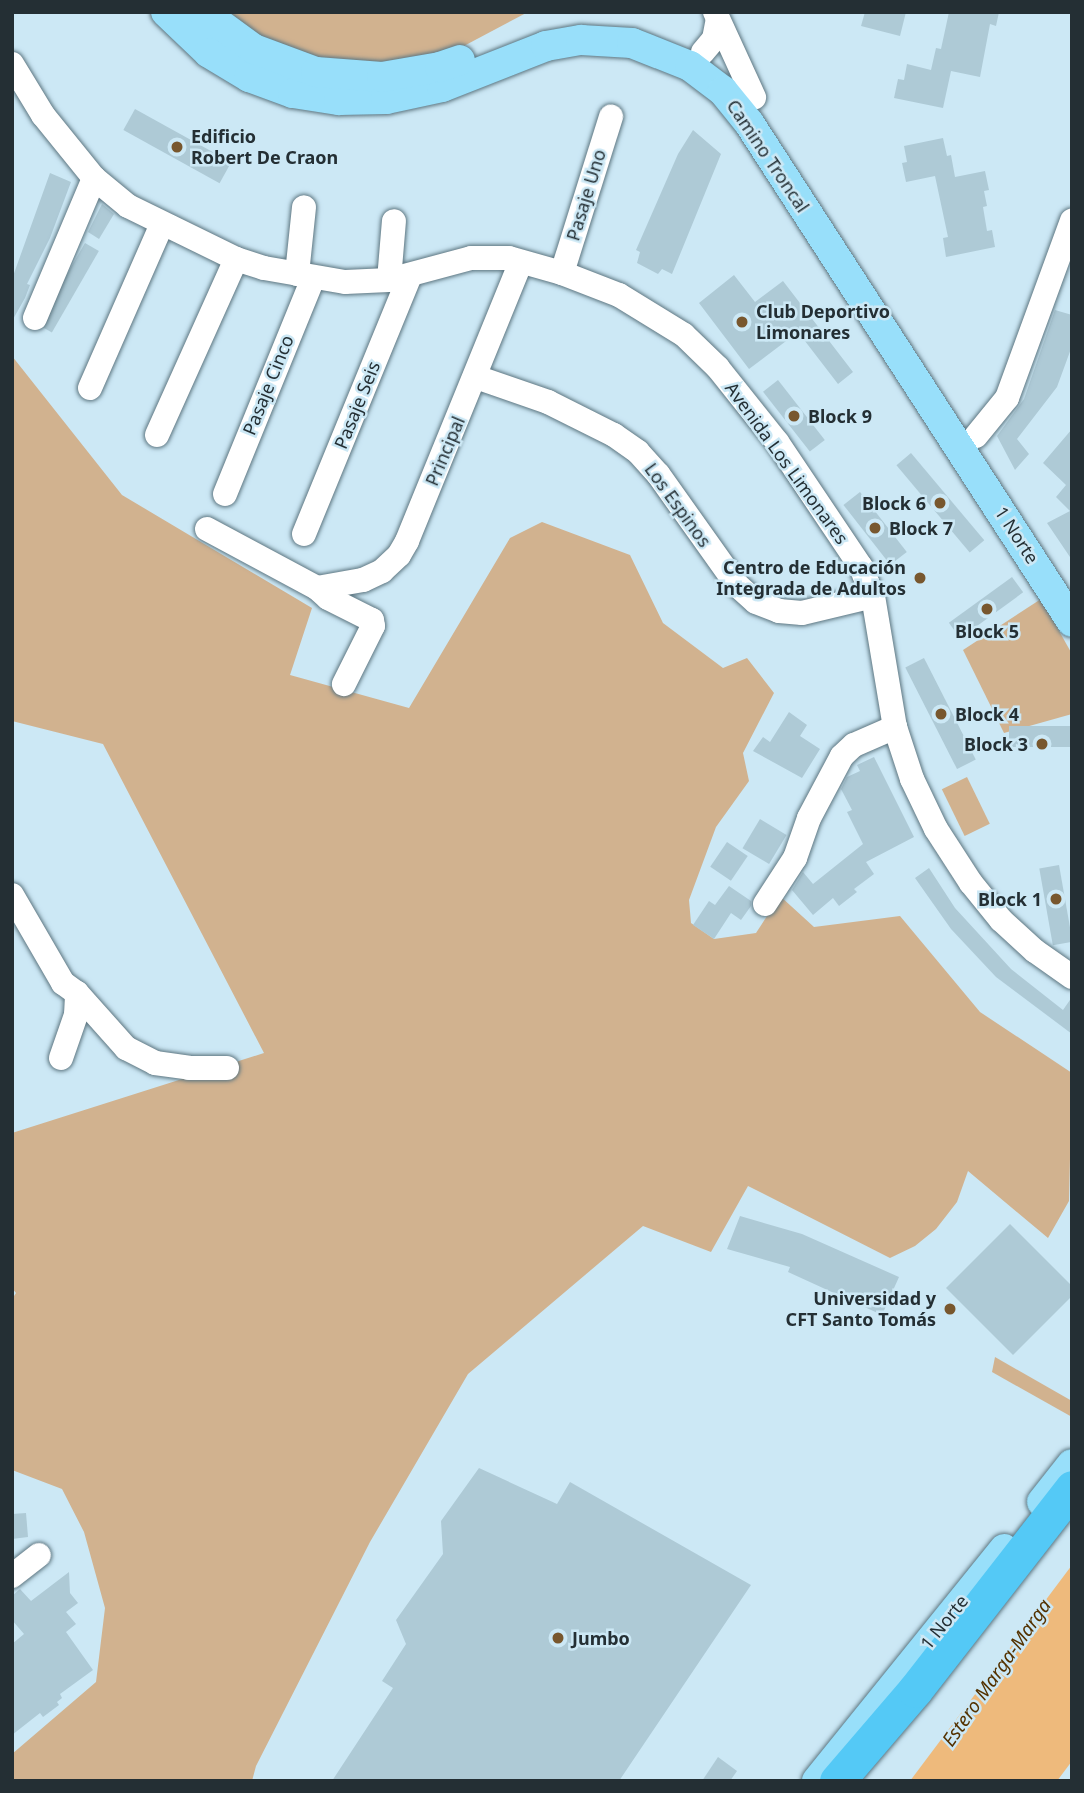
<!DOCTYPE html>
<html>
<head>
<meta charset="utf-8">
<style>
	body { margin:0 }
	#map { position:relative; width:1084px; height:1793px; overflow:hidden; background:#cce8f5; font-family:"Noto Sans",sans-serif }
	div>[style] { position:absolute }
	.green>* { inset:0; background:#d1b28f; transform-origin:0 0 }
	.water>* { inset:0; background:#eeba7c }
	.building>* { inset:0; background:#aecad6; transform-origin:0 0 }
	.roads { filter:drop-shadow(0 0 2px #5d7681) drop-shadow(0 0 2px #5d7681) }
	.minor>* { height:24px; margin:-12px; padding:0 12px; transform-origin:12px; border-radius:12px; background:#fff }
	.major>* { height:30px; margin:-15px; padding:0 15px; transform-origin:15px; border-radius:15px; background:#98dffa }
	.highway>* { height:35px; margin:-17.5px; padding:0 17.5px; transform-origin:17.5px; border-radius:17.5px; background:#54c9f6 }
	.dots>* { width:19px; height:19px; translate:-50% -50%; box-sizing:border-box; border:4px solid #cce8f5; border-radius:50% }
	span { translate:-50% -50%; white-space:nowrap; text-align:center; line-height:1.15; -webkit-text-stroke:5px #cce8f5; paint-order:stroke }
	.poi-label { font-size:18px; color:#242f34; font-weight:700 }
	.left { translate:0 -50%; text-align:left }
	.right { translate:-100% -50%; text-align:right }
	.street-label { font-size:18px; color:#242f34 }
	.water-label { font-size:19px; color:#543200; font-style:italic }
	.frame { position:absolute; inset:0; border:14px solid #242f34; pointer-events:none }
</style>
</head>
<body>
<div id="map">
	<div class="green">
		<i style="clip-path:polygon(221px 12px,528px 12px,445px 56px,382px 64px,325px 62px,276px 47px)"></i>
		<i style="clip-path:polygon(12px 356px,122px 495px,312px 608px,290px 675px,409px 708px,510px 538px,542px 522px,630px 555px,663px 623px,723px 668px,747px 658px,774px 693px,743px 753px,749px 781px,716px 827px,689px 900px,691px 923px,714px 939px,756px 933px,780px 896px,814px 927px,900px 916px,980px 1012px,1072px 1073px,1069px 1201px,1048px 1238px,968px 1171px,957px 1202px,936px 1229px,915px 1246px,890px 1258px,748px 1186px,711px 1252px,643px 1226px,468px 1374px,370px 1542px,256px 1766px,252px 1781px,12px 1781px,12px 1754px,96px 1682px,105px 1608px,84px 1532px,62px 1489px,12px 1470px,12px 1299px,16px 1293px,12px 1288px,12px 1133px,264px 1053px,103px 744px,12px 721px)"></i>
		<i style="clip-path:polygon(1041px 599px,1072px 654px,1072px 714px,1004px 733px,963px 650px)"></i>
		<i style="left:967px;top:777px;width:52px;height:28px;rotate:64deg"></i>
		<i style="clip-path:polygon(995px 1357px,1072px 1401px,1072px 1417px,992px 1372px)"></i>
	</div>
	<div class="water">
		<i style="clip-path:polygon(1072px 1565px,1072px 1761px,1057px 1781px,910px 1781px)"></i>
	</div>
	<div class="building">
		<i style="clip-path:polygon(865px 12px,906px 12px,900px 36px,861px 26px)"></i>
		<i style="clip-path:polygon(949px 12px,999px 12px,996px 26px,990px 24px,980px 77px,951px 71px,943px 108px,894px 98px,898px 79px,904px 80px,907px 64px,931px 70px,936px 48px,941px 49px)"></i>
		<i style="left:135px;top:109px;width:110px;height:24px;rotate:29deg"></i>
		<i style="clip-path:polygon(693px 130px,721px 154px,672px 274px,662px 269px,658px 274px,637px 263px,640px 252px,636px 250px,678px 154px)"></i>
		<i style="clip-path:polygon(943px 138px,947px 156px,951px 155px,955px 177px,985px 171px,989px 190px,984px 191px,987px 206px,983px 207px,987px 231px,992px 230px,995px 247px,946px 257px,943px 238px,948px 237px,935px 176px,906px 182px,902px 163px,907px 162px,904px 146px)"></i>
		<i style="clip-path:polygon(50px 173px,71px 182px,50px 238px,27px 284px,30px 285px,25px 298px,12px 321px,12px 279px)"></i>
		<i style="clip-path:polygon(102px 204px,114px 214px,99px 239px,88px 232px)"></i>
		<i style="left:85px;top:243px;width:16px;height:94px;rotate:30deg"></i>
		<i style="clip-path:polygon(734px 275px,755px 302px,783px 281px,853px 372px,838px 384px,798px 332px,749px 369px,699px 303px)"></i>
		<i style="clip-path:polygon(1055px 310px,1072px 315px,1072px 346px,1057px 387px,1017px 439px,1029px 454px,1015px 470px,997px 436px,1024px 399px)"></i>
		<i style="left:778px;top:380px;width:76px;height:19px;rotate:52deg"></i>
		<i style="clip-path:polygon(1072px 429px,1072px 560px,1047px 523px,1070px 511px,1056px 497px,1066px 485px,1043px 463px)"></i>
		<i style="left:911px;top:453px;width:114px;height:19px;rotate:50deg"></i>
		<i style="left:860px;top:492px;width:76px;height:21px;rotate:52deg"></i>
		<i style="left:1012px;top:577px;width:19px;height:78px;rotate:54deg"></i>
		<i style="left:924px;top:658px;width:114px;height:21px;rotate:63deg"></i>
		<i style="clip-path:polygon(789px 712px,807px 725px,800px 736px,820px 749px,802px 778px,753px 751px,763px 737px,770px 742px)"></i>
		<i style="left:1072px;top:726px;width:21px;height:63px;rotate:90deg"></i>
		<i style="clip-path:polygon(874px 757px,914px 837px,866px 862px,874px 874px,854px 889px,857px 892px,839px 906px,833px 898px,813px 915px,792px 890px,803px 872px,813px 884px,863px 844px,847px 812px,852px 810px,841px 789px,847px 777px,860px 771px,857px 765px)"></i>
		<i style="left:760px;top:819px;width:31px;height:34px;rotate:31deg"></i>
		<i style="left:727px;top:842px;width:25px;height:30px;rotate:34deg"></i>
		<i style="left:1059px;top:865px;width:78px;height:20px;rotate:80deg"></i>
		<i style="clip-path:polygon(929px 868px,955px 908px,1011px 969px,1063px 1010px,1072px 997px,1072px 1034px,996px 977px,951px 929px,915px 878px)"></i>
		<i style="clip-path:polygon(729px 886px,751px 901px,751px 906px,741px 920px,731px 913px,714px 939px,693px 925px,709px 901px,715px 905px)"></i>
		<i style="clip-path:polygon(740px 1216px,802px 1234px,899px 1277px,882px 1315px,788px 1272px,790px 1267px,727px 1249px)"></i>
		<i style="clip-path:polygon(1010px 1224px,1072px 1286px,1072px 1296px,1013px 1355px,946px 1288px)"></i>
		<i style="clip-path:polygon(479px 1468px,557px 1504px,570px 1482px,751px 1585px,619px 1781px,332px 1781px,393px 1688px,382px 1681px,406px 1644px,396px 1620px,443px 1554px,441px 1521px)"></i>
		<i style="clip-path:polygon(26px 1513px,28px 1537px,12px 1539px,12px 1514px)"></i>
		<i style="clip-path:polygon(69px 1572px,70px 1593px,78px 1603px,66px 1612px,76px 1624px,66px 1632px,93px 1670px,60px 1694px,62px 1698px,57px 1702px,59px 1705px,43px 1717px,40px 1713px,12px 1735px,12px 1644px,24px 1634px,12px 1620px,12px 1596px,20px 1589px,31px 1601px)"></i>
		<i style="clip-path:polygon(718px 1757px,737px 1771px,730px 1781px,702px 1781px)"></i>
	</div>
	<div class="roads">
		<div class="minor">
			<i style="left:715px;top:12px;width:94px;rotate:65.4deg"></i>
			<i style="left:703px;top:52px;width:17px;rotate:-50deg"></i>
			<i style="left:714px;top:39px;width:20px;rotate:-79deg"></i>
			<i style="left:12px;top:64px;width:60px;rotate:58.7deg"></i>
			<i style="left:43px;top:115px;width:81px;rotate:51deg"></i>
			<i style="left:94px;top:178px;width:44px;rotate:39.5deg"></i>
			<i style="left:128px;top:206px;width:120px;rotate:26.1deg"></i>
			<i style="left:236px;top:259px;width:29px;rotate:18deg"></i>
			<i style="left:264px;top:268px;width:82px;rotate:9.8deg"></i>
			<i style="left:345px;top:282px;width:44px;rotate:-2.6deg"></i>
			<i style="left:389px;top:280px;width:85px;rotate:-15deg"></i>
			<i style="left:471px;top:258px;width:38px"></i>
			<i style="left:509px;top:258px;width:55px;rotate:15.8deg"></i>
			<i style="left:562px;top:273px;width:61px;rotate:21.1deg"></i>
			<i style="left:619px;top:295px;width:76px;rotate:31.6deg"></i>
			<i style="left:684px;top:335px;width:47px;rotate:44.1deg"></i>
			<i style="left:718px;top:368px;width:95px;rotate:51.4deg"></i>
			<i style="left:777px;top:442px;width:151px;rotate:56.1deg"></i>
			<i style="left:861px;top:567px;width:31px;rotate:68deg"></i>
			<i style="left:873px;top:596px;width:133px;rotate:80.5deg"></i>
			<i style="left:895px;top:727px;width:55px;rotate:71.9deg"></i>
			<i style="left:912px;top:779px;width:55px;rotate:64.4deg"></i>
			<i style="left:936px;top:829px;width:64px;rotate:57.1deg"></i>
			<i style="left:971px;top:883px;width:48px;rotate:51deg"></i>
			<i style="left:1001px;top:920px;width:46px;rotate:42.4deg"></i>
			<i style="left:1035px;top:951px;width:45px;rotate:35.1deg"></i>
			<i style="left:562px;top:273px;width:164px;rotate:-72.6deg"></i>
			<i style="left:297px;top:274px;width:67px;rotate:-84deg"></i>
			<i style="left:389px;top:280px;width:59px;rotate:-85.2deg"></i>
			<i style="left:35px;top:318px;width:152px;rotate:-67.1deg"></i>
			<i style="left:476px;top:377px;width:76px;rotate:19.1deg"></i>
			<i style="left:548px;top:402px;width:74px;rotate:26.6deg"></i>
			<i style="left:614px;top:435px;width:29px;rotate:35deg"></i>
			<i style="left:638px;top:452px;width:30px;rotate:48deg"></i>
			<i style="left:658px;top:474px;width:136px;rotate:54.6deg"></i>
			<i style="left:737px;top:585px;width:25px;rotate:42deg"></i>
			<i style="left:756px;top:602px;width:25px;rotate:21deg"></i>
			<i style="left:779px;top:611px;width:23px;rotate:5deg"></i>
			<i style="left:802px;top:613px;width:73px;rotate:-13.5deg"></i>
			<i style="left:90px;top:388px;width:179px;rotate:-66.3deg"></i>
			<i style="left:157px;top:435px;width:193px;rotate:-65.8deg"></i>
			<i style="left:976px;top:436px;width:49px;rotate:-50.8deg"></i>
			<i style="left:1007px;top:398px;width:189px;rotate:-69.9deg"></i>
			<i style="left:225px;top:494px;width:233px;rotate:-67.8deg"></i>
			<i style="left:207px;top:529px;width:125px;rotate:28.2deg"></i>
			<i style="left:317px;top:588px;width:47px;rotate:-9.9deg"></i>
			<i style="left:363px;top:580px;width:21px;rotate:-25deg"></i>
			<i style="left:382px;top:571px;width:23px;rotate:-43deg"></i>
			<i style="left:399px;top:555px;width:16px;rotate:-60deg"></i>
			<i style="left:407px;top:541px;width:301px;rotate:-67.8deg"></i>
			<i style="left:304px;top:534px;width:279px;rotate:-67.7deg"></i>
			<i style="left:317px;top:588px;width:15px;rotate:42deg"></i>
			<i style="left:328px;top:598px;width:49px;rotate:26.6deg"></i>
			<i style="left:372px;top:620px;width:6px;rotate:81deg"></i>
			<i style="left:373px;top:626px;width:65px;rotate:116.6deg"></i>
			<i style="left:12px;top:895px;width:102px;rotate:59.9deg"></i>
			<i style="left:63px;top:983px;width:17px;rotate:36deg"></i>
			<i style="left:77px;top:993px;width:74px;rotate:48.3deg"></i>
			<i style="left:126px;top:1048px;width:33px;rotate:27deg"></i>
			<i style="left:155px;top:1063px;width:34px;rotate:8deg"></i>
			<i style="left:189px;top:1068px;width:38px"></i>
			<i style="left:765px;top:904px;width:55px;rotate:-56.9deg"></i>
			<i style="left:795px;top:858px;width:42px;rotate:-70.7deg"></i>
			<i style="left:809px;top:818px;width:70px;rotate:-62deg"></i>
			<i style="left:842px;top:756px;width:16px;rotate:-43deg"></i>
			<i style="left:854px;top:745px;width:45px;rotate:-23.7deg"></i>
			<i style="left:61px;top:1058px;width:46px;rotate:-70.8deg"></i>
			<i style="left:76px;top:1015px;width:22px;rotate:-87deg"></i>
			<i style="left:12px;top:1576px;width:34px;rotate:-38deg"></i>
		</div>
		<div class="major">
			<i style="left:166px;top:12px;width:59px;rotate:43.6deg"></i>
			<i style="left:209px;top:53px;width:47px;rotate:31deg"></i>
			<i style="left:249px;top:77px;width:47px;rotate:20deg"></i>
			<i style="left:293px;top:93px;width:47px;rotate:8.7deg"></i>
			<i style="left:339px;top:100px;width:47px;rotate:-1.2deg"></i>
			<i style="left:386px;top:99px;width:57px;rotate:-12.1deg"></i>
			<i style="left:442px;top:87px;width:112px;rotate:-21.5deg"></i>
			<i style="left:546px;top:46px;width:36px;rotate:-10deg"></i>
			<i style="left:581px;top:40px;width:51px;rotate:3.4deg"></i>
			<i style="left:632px;top:43px;width:62px;rotate:21.6deg"></i>
			<i style="left:690px;top:66px;width:41px;rotate:37.1deg"></i>
			<i style="left:723px;top:91px;width:41px;rotate:50.9deg"></i>
			<i style="left:749px;top:123px;width:594px;rotate:57.09deg"></i>
			<i style="left:203px;top:12px;width:63px;rotate:36deg"></i>
			<i style="left:254px;top:49px;width:66px;rotate:20.4deg"></i>
			<i style="left:316px;top:72px;width:66px;rotate:4.3deg"></i>
			<i style="left:382px;top:77px;width:59px;rotate:-9.8deg"></i>
			<i style="left:440px;top:67px;width:21px;rotate:-19deg"></i>
			<i style="left:1042px;top:1502px;width:48px;rotate:-51.7deg"></i>
			<i style="left:817px;top:1781px;width:298px;rotate:-51.1deg"></i>
		</div>
		<div class="highway">
			<i style="left:837px;top:1781px;width:120px;rotate:-49.4deg"></i>
			<i style="left:915px;top:1690px;width:256px;rotate:-52.1deg"></i>
		</div>
	</div>
	<div class="dots">
		<i style="left:177px;top:147px;background:#78572e"></i>
		<i style="left:742px;top:322px;background:#78572e"></i>
		<i style="left:794px;top:416px;background:#78572e"></i>
		<i style="left:940px;top:503px;background:#78572e"></i>
		<i style="left:875px;top:528px;background:#78572e"></i>
		<i style="left:920px;top:578px;background:#78572e"></i>
		<i style="left:987px;top:609px;background:#78572e"></i>
		<i style="left:941px;top:714px;background:#78572e"></i>
		<i style="left:1042px;top:744px;background:#78572e"></i>
		<i style="left:1056px;top:899px;background:#78572e"></i>
		<i style="left:950px;top:1309px;background:#78572e"></i>
		<i style="left:558px;top:1638px;background:#78572e"></i>
	</div>
	<div class="poi-label">
		<span class="left" style="left:191px;top:147px">Edificio<br>Robert De Craon</span>
		<span class="left" style="left:756px;top:322px">Club Deportivo<br>Limonares</span>
		<span class="left" style="left:808px;top:416px">Block 9</span>
		<span class="right" style="left:926px;top:503px">Block 6</span>
		<span class="left" style="left:889px;top:528px">Block 7</span>
		<span class="right" style="left:906px;top:578px">Centro de Educación<br>Integrada de Adultos</span>
		<span style="left:987px;top:631px">Block 5</span>
		<span class="left" style="left:955px;top:714px">Block 4</span>
		<span class="right" style="left:1028px;top:744px">Block 3</span>
		<span class="right" style="left:1042px;top:899px">Block 1</span>
		<span class="right" style="left:936px;top:1309px">Universidad y<br>CFT Santo Tomás</span>
		<span class="left" style="left:572px;top:1638px">Jumbo</span>
	</div>
	<div class="street-label">
		<span style="left:768px;top:156px;rotate:56deg">Camino Troncal</span>
		<span style="left:586px;top:195px;rotate:-73deg">Pasaje Uno</span>
		<span style="left:268px;top:385px;rotate:-68deg">Pasaje Cinco</span>
		<span style="left:357px;top:405px;rotate:-68deg">Pasaje Seis</span>
		<span style="left:445px;top:451px;rotate:-67deg">Principal</span>
		<span style="left:787px;top:463px;rotate:54deg">Avenida Los Limonares</span>
		<span style="left:678px;top:505px;rotate:54deg">Los Espinos</span>
		<span style="left:1017px;top:535px;rotate:57deg">1 Norte</span>
		<span style="left:944px;top:1622px;rotate:-51deg">1 Norte</span>
	</div>
	<div class="water-label">
		<span style="left:997px;top:1673px;rotate:-55deg">Estero Marga-Marga</span>
	</div>
	<div class="frame"></div>
</div>
</body>
</html>
